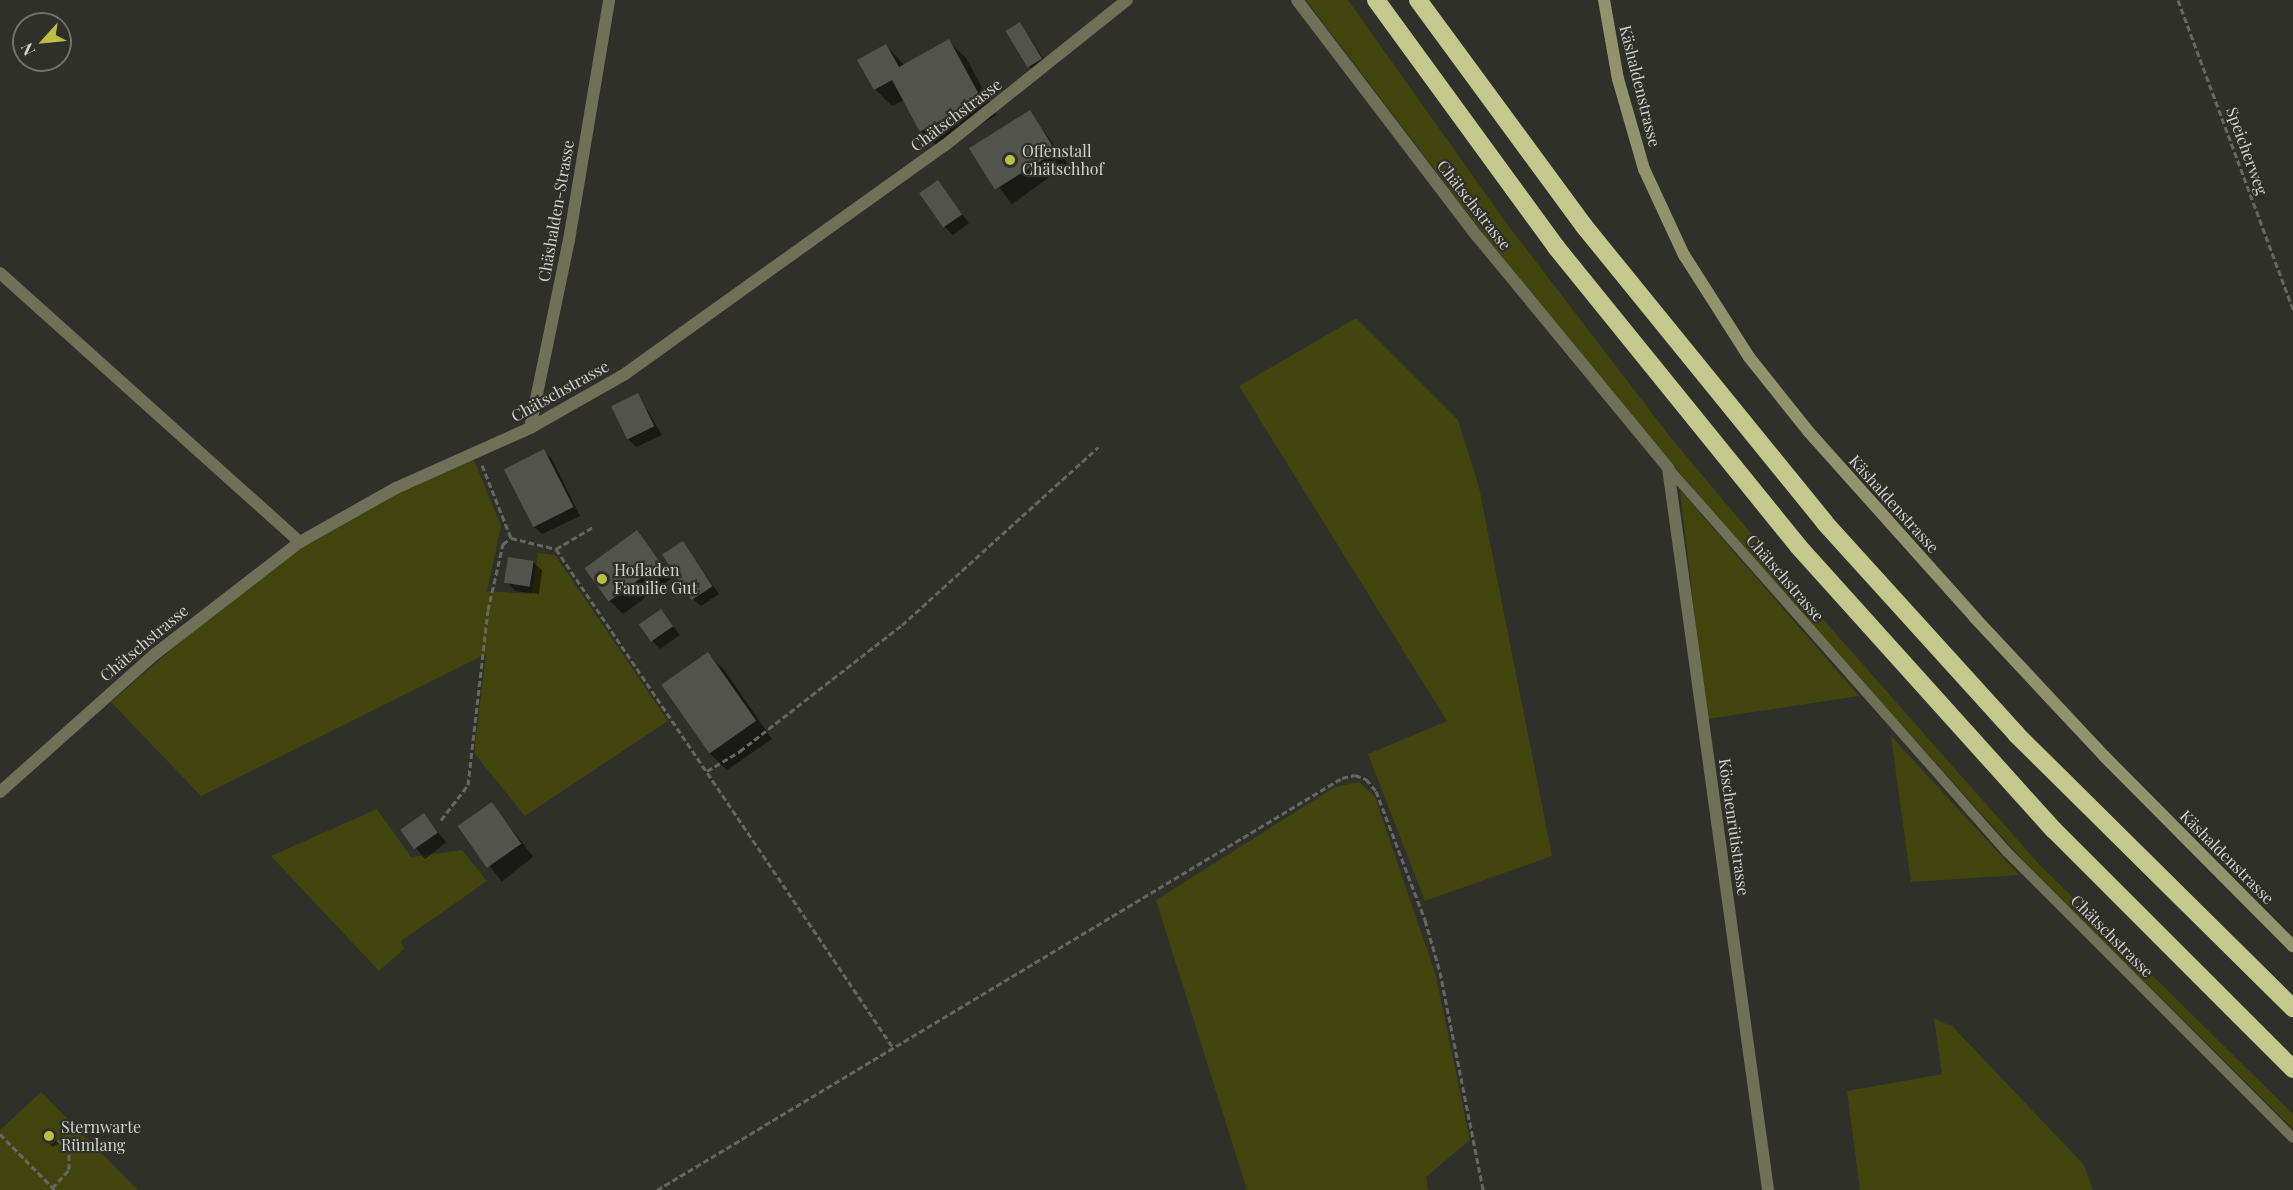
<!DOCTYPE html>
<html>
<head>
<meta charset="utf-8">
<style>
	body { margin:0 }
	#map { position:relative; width:2293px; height:1190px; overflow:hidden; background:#2f302a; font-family:"Playfair Display",serif }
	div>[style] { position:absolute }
	.green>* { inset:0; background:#42440e }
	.shadow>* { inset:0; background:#0007; transform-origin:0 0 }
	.building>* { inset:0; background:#52534d; transform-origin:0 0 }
	.round { border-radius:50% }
	.path>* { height:3px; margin-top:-1.5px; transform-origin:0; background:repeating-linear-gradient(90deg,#656661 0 6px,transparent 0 9px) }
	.lane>* { height:10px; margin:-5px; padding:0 5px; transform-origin:5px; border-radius:5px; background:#6e7058 }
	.street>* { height:12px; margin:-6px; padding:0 6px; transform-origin:6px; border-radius:6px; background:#6e7058 }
	.secondary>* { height:12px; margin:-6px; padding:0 6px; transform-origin:6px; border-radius:6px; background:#91936d }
	.highway>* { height:18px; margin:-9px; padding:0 9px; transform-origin:9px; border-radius:9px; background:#c5c88c }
	.dots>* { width:16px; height:16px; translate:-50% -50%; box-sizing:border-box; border:3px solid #2f302a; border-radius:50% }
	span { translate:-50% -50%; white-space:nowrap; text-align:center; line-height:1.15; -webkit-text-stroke:4.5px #2f302a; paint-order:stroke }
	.street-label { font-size:16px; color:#d2d2cf }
	.poi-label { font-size:16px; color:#d2d2cf }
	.left { translate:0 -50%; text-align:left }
	.north { position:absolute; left:12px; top:12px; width:60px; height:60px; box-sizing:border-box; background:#2f302a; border:2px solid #70716c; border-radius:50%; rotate:243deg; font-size:16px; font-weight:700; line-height:24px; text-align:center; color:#d2d2cf }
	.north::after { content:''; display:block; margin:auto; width:21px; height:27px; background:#bcbf43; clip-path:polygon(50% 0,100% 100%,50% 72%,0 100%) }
</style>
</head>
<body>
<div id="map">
	<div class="green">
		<i style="clip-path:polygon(1306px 0,1348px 0,1504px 220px,1671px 438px,1829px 626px,2038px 863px,2293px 1114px,2293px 1129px,2031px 869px,1733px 537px,1511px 270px)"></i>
		<i style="clip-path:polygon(1356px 318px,1458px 420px,1479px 487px,1552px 856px,1425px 901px,1368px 754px,1447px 721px,1239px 386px)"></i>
		<i style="clip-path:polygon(474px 460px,501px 526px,487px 591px,532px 594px,538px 553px,555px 555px,668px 721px,525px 816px,474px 753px,486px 654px,201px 796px,111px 702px,228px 601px,305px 546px,400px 492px)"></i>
		<i style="clip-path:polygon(1680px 490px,1859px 696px,1707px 719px)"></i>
		<i style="clip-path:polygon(1891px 736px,2019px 875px,1911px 882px)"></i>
		<i style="clip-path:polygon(1359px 782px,1375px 797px,1436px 976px,1470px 1140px,1426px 1177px,1428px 1190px,1247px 1190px,1156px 900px,1335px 787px)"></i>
		<i style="clip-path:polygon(377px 809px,411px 857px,462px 850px,487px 881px,401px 941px,404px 949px,379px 971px,271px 856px)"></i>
		<i style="clip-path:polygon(1934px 1019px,1952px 1026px,2084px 1165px,2093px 1190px,1860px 1190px,1847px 1091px,1942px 1074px)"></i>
		<i style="clip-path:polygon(41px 1092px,138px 1190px,0 1190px,0 1130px)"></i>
	</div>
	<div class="shadow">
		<i style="clip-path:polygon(1020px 23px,1049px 67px,1038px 75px,1029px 66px)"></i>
		<i style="clip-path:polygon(948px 41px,966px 58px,997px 115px,939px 148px,921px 131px,904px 100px,892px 106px,875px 89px,886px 45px,904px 65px)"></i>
		<i style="left:1030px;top:112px;width:64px;height:69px;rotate:54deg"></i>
		<i style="clip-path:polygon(937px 182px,969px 223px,953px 235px,945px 227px)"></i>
		<i style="clip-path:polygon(638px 395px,662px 435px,636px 447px,628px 439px)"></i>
		<i style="clip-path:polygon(544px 451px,552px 459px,580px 516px,542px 534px,533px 526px)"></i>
		<i style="clip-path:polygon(637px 532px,673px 577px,623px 614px,610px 601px)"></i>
		<i style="clip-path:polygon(683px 543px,719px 594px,701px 606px,692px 598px)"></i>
		<i style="clip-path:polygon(533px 562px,542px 570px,539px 594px,515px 591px,507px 582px)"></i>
		<i style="clip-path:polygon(661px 611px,680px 635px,660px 649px,652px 640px)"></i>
		<i style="clip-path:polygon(708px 654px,725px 671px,772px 739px,727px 770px,709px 753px)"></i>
		<i style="left:492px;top:804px;width:67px;height:40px;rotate:52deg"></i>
		<i style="left:424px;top:815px;width:35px;height:27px;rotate:51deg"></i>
		<i style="clip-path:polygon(51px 1132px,59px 1144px,52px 1147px,44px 1136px)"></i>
	</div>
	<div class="building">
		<i style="left:1020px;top:22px;width:43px;height:17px;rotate:59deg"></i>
		<i style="clip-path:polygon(949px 39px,981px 98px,920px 132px,892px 80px,874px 90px,857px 60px,886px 44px,899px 67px)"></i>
		<i style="left:1030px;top:110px;width:49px;height:72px;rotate:58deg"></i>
		<i style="left:938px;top:180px;width:42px;height:23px;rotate:55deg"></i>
		<i style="left:638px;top:393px;width:37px;height:30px;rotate:64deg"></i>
		<i style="left:544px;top:449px;width:65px;height:45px;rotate:63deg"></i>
		<i style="left:637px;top:530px;width:41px;height:65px;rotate:54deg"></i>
		<i style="left:683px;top:541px;width:54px;height:25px;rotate:57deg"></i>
		<i style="left:508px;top:557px;width:26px;height:26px;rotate:9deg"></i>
		<i style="left:661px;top:609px;width:21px;height:27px;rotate:55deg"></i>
		<i style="left:708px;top:652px;width:84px;height:57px;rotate:55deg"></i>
		<i style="left:492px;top:802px;width:51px;height:42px;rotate:55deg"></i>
		<i style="left:424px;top:813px;width:24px;height:29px;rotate:55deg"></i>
		<i class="round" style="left:42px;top:1130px;width:14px;height:14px"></i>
	</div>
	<div class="path">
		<i style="left:2178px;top:0;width:331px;rotate:69.6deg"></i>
		<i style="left:482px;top:465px;width:79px;rotate:68.3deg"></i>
		<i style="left:511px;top:538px;width:46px;rotate:13.7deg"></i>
		<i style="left:556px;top:549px;width:600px;rotate:55.94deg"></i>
		<i style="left:556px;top:549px;width:43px;rotate:-30.7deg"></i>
		<i style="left:707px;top:771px;width:39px;rotate:-31deg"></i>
		<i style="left:740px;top:751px;width:205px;rotate:-37.9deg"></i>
		<i style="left:902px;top:625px;width:265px;rotate:-42.2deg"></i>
		<i style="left:441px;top:820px;width:44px;rotate:-52.4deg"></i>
		<i style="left:468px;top:785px;width:176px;rotate:-83.5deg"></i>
		<i style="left:488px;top:610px;width:68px;rotate:-77.2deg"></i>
		<i style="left:503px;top:544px;width:10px;rotate:-37deg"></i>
		<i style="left:0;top:1134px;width:78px;rotate:45.5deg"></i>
		<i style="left:52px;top:1188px;width:25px;rotate:-47deg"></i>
		<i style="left:69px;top:1170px;width:20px;rotate:-90deg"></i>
		<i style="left:69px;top:1150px;width:18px;rotate:-137deg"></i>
		<i style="left:657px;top:1190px;width:799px;rotate:-31.03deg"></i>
		<i style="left:1342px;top:778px;width:13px;rotate:-13deg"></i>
		<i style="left:1355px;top:775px;width:12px;rotate:20deg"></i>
		<i style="left:1366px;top:779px;width:16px;rotate:50deg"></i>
		<i style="left:1376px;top:791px;width:138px;rotate:69.2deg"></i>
		<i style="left:1425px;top:920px;width:54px;rotate:73.9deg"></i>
		<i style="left:1440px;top:972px;width:222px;rotate:78.8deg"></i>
	</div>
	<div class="lane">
		<i style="left:1668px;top:468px;width:512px;rotate:48.56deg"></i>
		<i style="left:2007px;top:852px;width:404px;rotate:45deg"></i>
	</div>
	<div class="street">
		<i style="left:1297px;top:0;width:297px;rotate:52.7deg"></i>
		<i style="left:1477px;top:236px;width:301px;rotate:50.5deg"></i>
		<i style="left:1668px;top:468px;width:729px;rotate:82.11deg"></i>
		<i style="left:0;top:273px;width:403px;rotate:41.9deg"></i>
		<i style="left:530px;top:428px;width:192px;rotate:-78.3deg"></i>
		<i style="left:569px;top:240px;width:243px;rotate:-80.5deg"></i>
		<i style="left:0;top:792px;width:208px;rotate:-41.7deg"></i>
		<i style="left:155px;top:654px;width:183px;rotate:-37.7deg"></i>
		<i style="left:300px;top:542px;width:110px;rotate:-29.4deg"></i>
		<i style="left:396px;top:488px;width:147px;rotate:-24.1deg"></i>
		<i style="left:530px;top:428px;width:109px;rotate:-29.6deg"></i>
		<i style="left:625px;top:374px;width:392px;rotate:-35.6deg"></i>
		<i style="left:944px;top:146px;width:234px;rotate:-38.6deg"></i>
	</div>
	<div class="secondary">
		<i style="left:1604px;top:0;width:80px;rotate:80deg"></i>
		<i style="left:1618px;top:79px;width:94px;rotate:73.9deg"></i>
		<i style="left:1644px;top:169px;width:95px;rotate:65.1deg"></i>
		<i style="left:1684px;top:255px;width:121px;rotate:57.5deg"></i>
		<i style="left:1749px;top:357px;width:95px;rotate:51.4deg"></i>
		<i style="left:1808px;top:431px;width:251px;rotate:48.2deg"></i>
		<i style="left:1975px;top:618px;width:189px;rotate:46.9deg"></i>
		<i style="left:2104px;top:756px;width:268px;rotate:45.2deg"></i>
	</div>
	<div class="highway">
		<i style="left:1376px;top:0;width:306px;rotate:53.9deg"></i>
		<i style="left:1556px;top:247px;width:385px;rotate:51deg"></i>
		<i style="left:1798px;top:546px;width:382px;rotate:48deg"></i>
		<i style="left:2054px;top:830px;width:338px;rotate:45deg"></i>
		<i style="left:1418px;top:0;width:280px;rotate:53.7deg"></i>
		<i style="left:1584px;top:226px;width:382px;rotate:50.9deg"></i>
		<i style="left:1825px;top:523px;width:285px;rotate:47.8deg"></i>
		<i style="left:2016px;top:734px;width:390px;rotate:44.7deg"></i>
	</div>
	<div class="dots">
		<i style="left:1010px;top:160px;background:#bcbf43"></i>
		<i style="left:602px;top:579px;background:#bcbf43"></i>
		<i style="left:49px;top:1136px;background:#bcbf43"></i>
	</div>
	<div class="street-label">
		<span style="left:1640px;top:86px;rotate:76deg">Käshaldenstrasse</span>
		<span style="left:956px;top:115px;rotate:-37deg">Chätschstrasse</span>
		<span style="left:2247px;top:151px;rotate:70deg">Speicherweg</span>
		<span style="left:1474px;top:205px;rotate:52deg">Chätschstrasse</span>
		<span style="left:556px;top:211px;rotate:-80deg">Chäshalden-Strasse</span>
		<span style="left:560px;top:391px;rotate:-29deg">Chätschstrasse</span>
		<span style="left:1894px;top:504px;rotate:48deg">Käshaldenstrasse</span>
		<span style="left:1785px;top:578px;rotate:49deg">Chätschstrasse</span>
		<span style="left:144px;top:643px;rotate:-40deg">Chätschstrasse</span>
		<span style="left:1734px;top:827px;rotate:82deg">Köschenrütistrasse</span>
		<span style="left:2227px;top:857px;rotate:45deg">Käshaldenstrasse</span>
		<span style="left:2112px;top:936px;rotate:45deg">Chätschstrasse</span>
	</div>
	<div class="poi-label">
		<span class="left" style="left:1022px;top:160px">Offenstall<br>Chätschhof</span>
		<span class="left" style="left:614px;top:579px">Hofladen<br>Familie Gut</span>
		<span class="left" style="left:61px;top:1136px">Sternwarte<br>Rümlang</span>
	</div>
	<div class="north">N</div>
</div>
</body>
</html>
